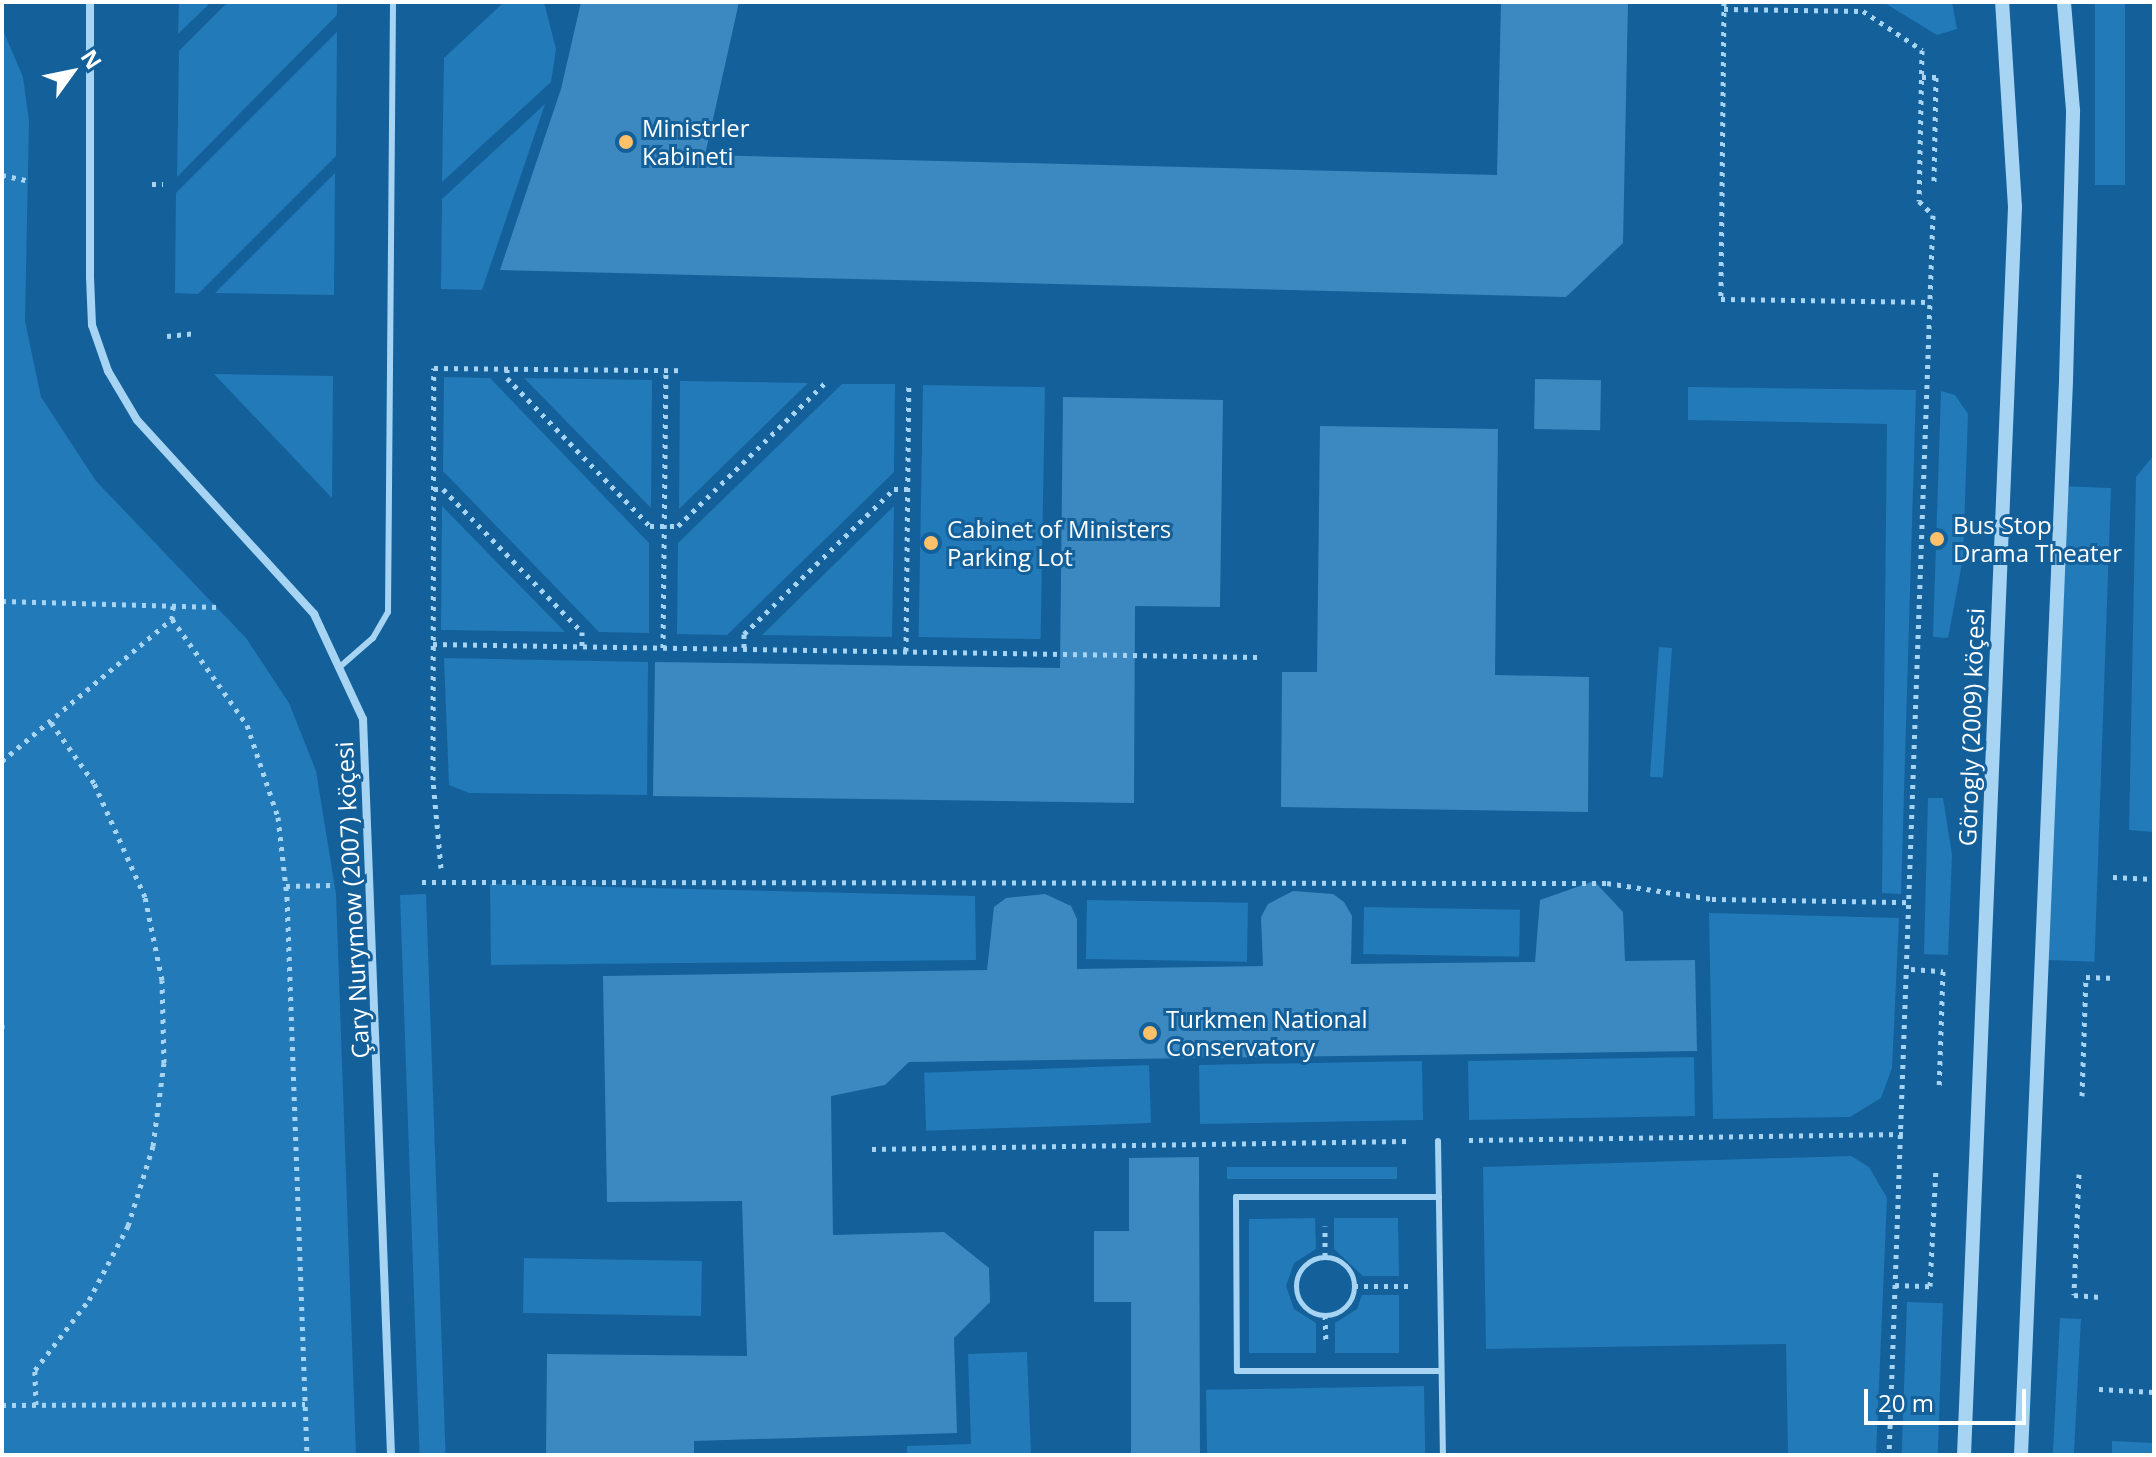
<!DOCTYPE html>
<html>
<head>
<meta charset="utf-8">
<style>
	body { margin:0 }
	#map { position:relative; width:2156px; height:1457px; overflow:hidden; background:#13609b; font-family:"Open Sans",sans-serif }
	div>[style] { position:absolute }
	.green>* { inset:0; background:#227ab8; transform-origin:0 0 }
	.building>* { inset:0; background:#3c89c1; transform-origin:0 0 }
	.path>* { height:5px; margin-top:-2.5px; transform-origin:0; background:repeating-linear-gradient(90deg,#a7d4f3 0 4px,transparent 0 10px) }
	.path>.ring { margin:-2.5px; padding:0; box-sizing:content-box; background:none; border:5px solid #a7d4f3; border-radius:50% }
	.service>* { height:6px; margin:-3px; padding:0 3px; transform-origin:3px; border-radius:3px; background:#a7d4f3 }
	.minor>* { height:8px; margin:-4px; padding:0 4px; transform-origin:4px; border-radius:4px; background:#a7d4f3 }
	.tertiary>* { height:14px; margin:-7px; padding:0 7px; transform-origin:7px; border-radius:7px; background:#a7d4f3 }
	.dots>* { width:22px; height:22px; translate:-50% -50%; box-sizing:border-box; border:4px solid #13609b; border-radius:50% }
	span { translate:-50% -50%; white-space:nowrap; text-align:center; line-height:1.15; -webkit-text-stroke:6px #13609b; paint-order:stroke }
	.poi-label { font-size:24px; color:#fff }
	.left { translate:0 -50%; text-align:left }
	.street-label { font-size:24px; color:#fff }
	.frame { position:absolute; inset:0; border:4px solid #fff; pointer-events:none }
	.north { position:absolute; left:32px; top:32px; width:80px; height:80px; -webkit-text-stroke:6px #13609b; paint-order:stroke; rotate:57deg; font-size:22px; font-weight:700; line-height:32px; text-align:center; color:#fff }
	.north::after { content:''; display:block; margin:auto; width:28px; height:36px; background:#fff; clip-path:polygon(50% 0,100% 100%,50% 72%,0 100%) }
	.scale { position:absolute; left:1864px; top:1389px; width:162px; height:36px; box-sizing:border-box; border:4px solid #fff; border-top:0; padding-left:10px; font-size:24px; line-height:28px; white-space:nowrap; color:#fff; -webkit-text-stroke:6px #13609b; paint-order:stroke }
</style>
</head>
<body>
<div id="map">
	<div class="green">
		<i style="clip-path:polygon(179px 2px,211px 2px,178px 34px)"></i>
		<i style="clip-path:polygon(228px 2px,337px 2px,337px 15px,177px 177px,179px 51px)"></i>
		<i style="clip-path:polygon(504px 2px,544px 2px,556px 49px,551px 82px,442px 182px,444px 58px)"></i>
		<i style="clip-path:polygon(1883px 2px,1952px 2px,1957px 29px,1937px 35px)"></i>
		<i style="left:2095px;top:2px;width:30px;height:183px"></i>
		<i style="clip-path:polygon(2px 28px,23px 77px,29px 121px,25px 321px,41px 397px,96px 481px,246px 638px,289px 703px,316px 771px,336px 894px,356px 1455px,2px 1455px)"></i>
		<i style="clip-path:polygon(337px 32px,336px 156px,198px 294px,175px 293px,176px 193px)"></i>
		<i style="clip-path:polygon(545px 104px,482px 290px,441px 289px,442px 199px)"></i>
		<i style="clip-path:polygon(335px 173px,334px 295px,215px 293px)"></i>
		<i style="clip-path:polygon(214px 374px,333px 376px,332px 498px)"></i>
		<i style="clip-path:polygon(444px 377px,490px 378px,649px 543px,649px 633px,599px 632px,443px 471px)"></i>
		<i style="clip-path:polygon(524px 378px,652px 380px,651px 508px)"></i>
		<i style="clip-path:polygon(680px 381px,681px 381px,808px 383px,679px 509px)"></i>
		<i style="clip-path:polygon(842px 384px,895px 384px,894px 472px,727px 635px,677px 634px,678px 543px)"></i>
		<i style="left:923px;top:385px;width:122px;height:252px;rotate:1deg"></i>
		<i style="clip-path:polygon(1688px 387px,1916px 390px,1901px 894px,1882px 893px,1887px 424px,1688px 420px)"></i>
		<i style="clip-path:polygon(1941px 391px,1955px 395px,1968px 414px,1963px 558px,1948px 638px,1933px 637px)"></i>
		<i style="clip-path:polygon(2154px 455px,2154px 832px,2129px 830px,2136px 477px)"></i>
		<i style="left:2111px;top:488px;width:474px;height:47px;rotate:92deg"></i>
		<i style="clip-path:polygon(442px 506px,565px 632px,441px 630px)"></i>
		<i style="clip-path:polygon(894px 506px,892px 637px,762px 635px)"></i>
		<i style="left:1659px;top:647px;width:13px;height:130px;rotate:4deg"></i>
		<i style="clip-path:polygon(444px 658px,648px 662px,647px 795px,469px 793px,449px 785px)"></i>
		<i style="clip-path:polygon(1928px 798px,1943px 798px,1952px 855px,1948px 955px,1924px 954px)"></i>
		<i style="clip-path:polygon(490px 884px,975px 896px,976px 960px,491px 965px)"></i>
		<i style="left:426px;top:894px;width:561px;height:26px;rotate:88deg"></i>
		<i style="left:1087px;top:900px;width:161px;height:59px;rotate:1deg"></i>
		<i style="left:1364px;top:907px;width:156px;height:47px;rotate:1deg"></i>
		<i style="clip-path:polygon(1709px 913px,1899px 918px,1892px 1068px,1881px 1098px,1850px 1117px,1713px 1119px)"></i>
		<i style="left:1694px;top:1057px;width:59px;height:226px;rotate:89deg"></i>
		<i style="left:1422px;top:1061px;width:59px;height:223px;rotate:89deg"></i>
		<i style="left:1149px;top:1065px;width:58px;height:225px;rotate:88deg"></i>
		<i style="clip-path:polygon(1851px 1156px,1869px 1167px,1887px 1198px,1876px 1455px,1788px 1455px,1786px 1344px,1486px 1349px,1483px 1167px)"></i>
		<i style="left:1227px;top:1167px;width:170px;height:12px"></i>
		<i style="clip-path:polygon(1315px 1218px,1316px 1249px,1294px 1263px,1286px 1286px,1294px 1309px,1316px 1323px,1316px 1353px,1249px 1353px,1249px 1219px)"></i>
		<i style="clip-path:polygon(1334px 1218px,1398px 1218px,1399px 1276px,1363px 1276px,1334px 1249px)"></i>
		<i style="left:524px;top:1258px;width:178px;height:55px;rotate:1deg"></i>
		<i style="clip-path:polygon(1362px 1295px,1399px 1295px,1399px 1353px,1335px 1353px,1335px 1323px,1357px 1309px)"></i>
		<i style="left:1907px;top:1302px;width:36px;height:153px;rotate:2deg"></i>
		<i style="left:2060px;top:1318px;width:21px;height:137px;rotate:3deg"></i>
		<i style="clip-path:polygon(1027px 1352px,1031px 1455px,907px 1455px,907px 1446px,971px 1444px,968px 1354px)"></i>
		<i style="left:1424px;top:1386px;width:69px;height:218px;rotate:89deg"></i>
		<i style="clip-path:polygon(2112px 1441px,2154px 1443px,2154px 1455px,2112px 1455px)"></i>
	</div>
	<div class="building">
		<i style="clip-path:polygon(581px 2px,739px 2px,705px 155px,1497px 175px,1501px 2px,1628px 2px,1623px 243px,1566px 297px,500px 270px,561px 89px)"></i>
		<i style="left:1535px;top:379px;width:66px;height:50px;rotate:1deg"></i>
		<i style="clip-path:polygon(1063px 397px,1223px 400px,1220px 607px,1135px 606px,1134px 803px,653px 796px,655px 662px,1060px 668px)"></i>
		<i style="clip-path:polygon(1320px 426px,1498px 429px,1495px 675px,1589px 677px,1588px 812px,1281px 807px,1282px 672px,1317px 672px)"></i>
		<i style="clip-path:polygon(1594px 881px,1623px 912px,1625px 961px,1695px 960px,1697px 1051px,909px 1062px,885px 1085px,831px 1096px,833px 1235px,944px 1232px,989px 1268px,990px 1302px,954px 1338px,957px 1433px,694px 1441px,694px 1455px,546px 1455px,547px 1354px,747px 1356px,742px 1201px,607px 1202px,603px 976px,987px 970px,994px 907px,1006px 898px,1045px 894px,1071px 906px,1077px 919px,1077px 969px,1263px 966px,1261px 917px,1268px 904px,1293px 891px,1333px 894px,1344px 902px,1352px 916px,1351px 964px,1535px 962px,1540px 900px)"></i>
		<i style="clip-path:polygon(1199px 1157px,1200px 1455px,1131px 1455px,1131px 1302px,1094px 1302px,1094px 1231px,1129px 1231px,1129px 1158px)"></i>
	</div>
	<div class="path">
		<i style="left:1724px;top:2px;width:297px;rotate:90.6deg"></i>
		<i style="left:1721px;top:299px;width:210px;rotate:0.8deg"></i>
		<i style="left:1724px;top:9px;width:139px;rotate:0.8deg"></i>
		<i style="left:1863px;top:11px;width:71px;rotate:33.5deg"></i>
		<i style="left:1922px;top:50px;width:151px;rotate:91.1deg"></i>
		<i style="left:1919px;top:201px;width:20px;rotate:45deg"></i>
		<i style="left:1933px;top:215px;width:1241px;rotate:92.03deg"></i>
		<i style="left:1922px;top:77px;width:14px"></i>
		<i style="left:1936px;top:77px;width:106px;rotate:91.1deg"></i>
		<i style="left:2px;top:175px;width:25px;rotate:12deg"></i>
		<i style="left:152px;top:184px;width:11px"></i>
		<i style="left:167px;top:336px;width:27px;rotate:-6deg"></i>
		<i style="left:507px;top:369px;width:9px;rotate:90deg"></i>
		<i style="left:507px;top:378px;width:206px;rotate:46deg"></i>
		<i style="left:650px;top:526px;width:28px"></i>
		<i style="left:678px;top:526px;width:205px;rotate:-44.2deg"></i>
		<i style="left:434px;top:489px;width:9px"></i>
		<i style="left:443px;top:489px;width:199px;rotate:45.8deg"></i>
		<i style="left:582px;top:632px;width:14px;rotate:90deg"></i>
		<i style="left:2px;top:601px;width:216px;rotate:1.6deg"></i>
		<i style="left:173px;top:606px;width:13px;rotate:94deg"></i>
		<i style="left:172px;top:619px;width:130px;rotate:54.7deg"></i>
		<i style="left:247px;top:725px;width:97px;rotate:71.4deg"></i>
		<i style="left:278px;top:817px;width:81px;rotate:83.6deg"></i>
		<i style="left:287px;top:897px;width:558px;rotate:87.95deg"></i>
		<i style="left:433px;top:644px;width:825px;rotate:0.9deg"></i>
		<i style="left:663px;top:648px;width:279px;rotate:-89.4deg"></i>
		<i style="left:744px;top:648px;width:14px;rotate:-90deg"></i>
		<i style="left:744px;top:634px;width:209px;rotate:-44deg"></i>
		<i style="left:894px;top:489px;width:14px"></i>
		<i style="left:906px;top:651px;width:266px;rotate:-89.4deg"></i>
		<i style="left:2px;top:761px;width:222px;rotate:-39.9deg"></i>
		<i style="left:441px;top:868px;width:88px;rotate:-95.2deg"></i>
		<i style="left:433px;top:780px;width:412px;rotate:-89.9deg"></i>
		<i style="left:434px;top:368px;width:250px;rotate:0.5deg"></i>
		<i style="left:2113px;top:877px;width:41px;rotate:2.8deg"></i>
		<i style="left:422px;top:882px;width:1185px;rotate:0.05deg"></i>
		<i style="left:1607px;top:883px;width:106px;rotate:8.7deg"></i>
		<i style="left:1712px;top:899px;width:200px;rotate:0.9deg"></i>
		<i style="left:286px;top:886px;width:47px;rotate:-1.2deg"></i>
		<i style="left:1911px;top:969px;width:32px;rotate:4deg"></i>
		<i style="left:1943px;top:971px;width:119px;rotate:91.9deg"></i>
		<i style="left:2px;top:1024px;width:6px;rotate:90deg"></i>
		<i style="left:2082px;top:1096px;width:119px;rotate:-88.1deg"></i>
		<i style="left:2086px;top:977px;width:24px;rotate:2deg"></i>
		<i style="left:1469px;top:1140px;width:434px;rotate:-0.8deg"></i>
		<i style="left:872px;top:1149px;width:535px;rotate:-0.86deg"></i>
		<i style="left:2079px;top:1174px;width:121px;rotate:92.4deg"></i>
		<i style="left:2074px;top:1295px;width:27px;rotate:4deg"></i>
		<i style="left:1325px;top:1257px;width:31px;rotate:-90deg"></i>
		<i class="ring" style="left:1296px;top:1257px;width:53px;height:53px"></i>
		<i style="left:1895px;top:1285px;width:35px;rotate:2deg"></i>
		<i style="left:1930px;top:1286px;width:119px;rotate:-87.1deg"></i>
		<i style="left:1354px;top:1286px;width:55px"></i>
		<i style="left:1325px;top:1315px;width:27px;rotate:88deg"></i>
		<i style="left:2099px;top:1389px;width:55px;rotate:3.1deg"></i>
		<i style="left:2px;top:1405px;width:303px;rotate:-0.2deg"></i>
		<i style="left:36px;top:1405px;width:35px;rotate:-92deg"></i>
		<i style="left:35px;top:1370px;width:88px;rotate:-52.4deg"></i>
		<i style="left:89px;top:1300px;width:84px;rotate:-62.2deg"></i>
		<i style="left:128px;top:1226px;width:84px;rotate:-72.6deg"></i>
		<i style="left:153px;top:1146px;width:84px;rotate:-82.5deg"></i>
		<i style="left:164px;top:1063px;width:83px;rotate:-91.4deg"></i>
		<i style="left:162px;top:980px;width:85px;rotate:-101.6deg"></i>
		<i style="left:145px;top:897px;width:125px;rotate:-114.1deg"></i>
		<i style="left:94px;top:783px;width:76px;rotate:-125.4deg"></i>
	</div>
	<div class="service">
		<i style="left:342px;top:665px;width:41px;rotate:-41.1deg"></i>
		<i style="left:373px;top:638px;width:30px;rotate:-60deg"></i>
		<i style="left:388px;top:612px;width:610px;rotate:-89.53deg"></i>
		<i style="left:1438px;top:1141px;width:314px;rotate:89.1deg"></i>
		<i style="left:1439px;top:1197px;width:203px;rotate:180deg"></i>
		<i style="left:1236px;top:1197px;width:174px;rotate:89.7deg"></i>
		<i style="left:1237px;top:1371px;width:204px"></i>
	</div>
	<div class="minor">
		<i style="left:90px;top:2px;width:275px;rotate:90deg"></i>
		<i style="left:90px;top:277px;width:48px;rotate:87.6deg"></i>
		<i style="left:92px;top:325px;width:49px;rotate:70.8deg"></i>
		<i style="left:108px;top:371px;width:57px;rotate:59.4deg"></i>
		<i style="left:137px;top:420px;width:263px;rotate:47.6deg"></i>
		<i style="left:314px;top:614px;width:116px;rotate:65deg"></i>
		<i style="left:363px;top:719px;width:737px;rotate:87.82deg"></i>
	</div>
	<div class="tertiary">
		<i style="left:1964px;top:1455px;width:1249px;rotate:-87.66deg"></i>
		<i style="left:2015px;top:207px;width:205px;rotate:-93.6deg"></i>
		<i style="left:2021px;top:1455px;width:1075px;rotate:-87.6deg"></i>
		<i style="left:2066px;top:381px;width:271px;rotate:-88.5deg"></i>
		<i style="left:2073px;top:110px;width:108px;rotate:-94.8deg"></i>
	</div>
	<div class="dots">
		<i style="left:626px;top:142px;background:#ffc06a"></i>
		<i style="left:1937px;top:539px;background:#ffc06a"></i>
		<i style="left:931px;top:543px;background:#ffc06a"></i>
		<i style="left:1150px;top:1033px;background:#ffc06a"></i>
	</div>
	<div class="poi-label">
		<span class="left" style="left:642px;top:142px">Ministrler<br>Kabineti</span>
		<span class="left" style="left:1953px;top:539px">Bus Stop<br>Drama Theater</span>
		<span class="left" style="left:947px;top:543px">Cabinet of Ministers<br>Parking Lot</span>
		<span class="left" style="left:1166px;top:1033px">Turkmen National<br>Conservatory</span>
	</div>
	<div class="street-label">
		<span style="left:1971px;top:727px;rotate:-88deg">Görogly (2009) köçesi</span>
		<span style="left:352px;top:900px;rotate:-93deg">Çary Nurymow (2007) köçesi</span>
	</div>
	<div class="frame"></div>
	<div class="north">N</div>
	<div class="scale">20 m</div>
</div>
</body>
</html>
